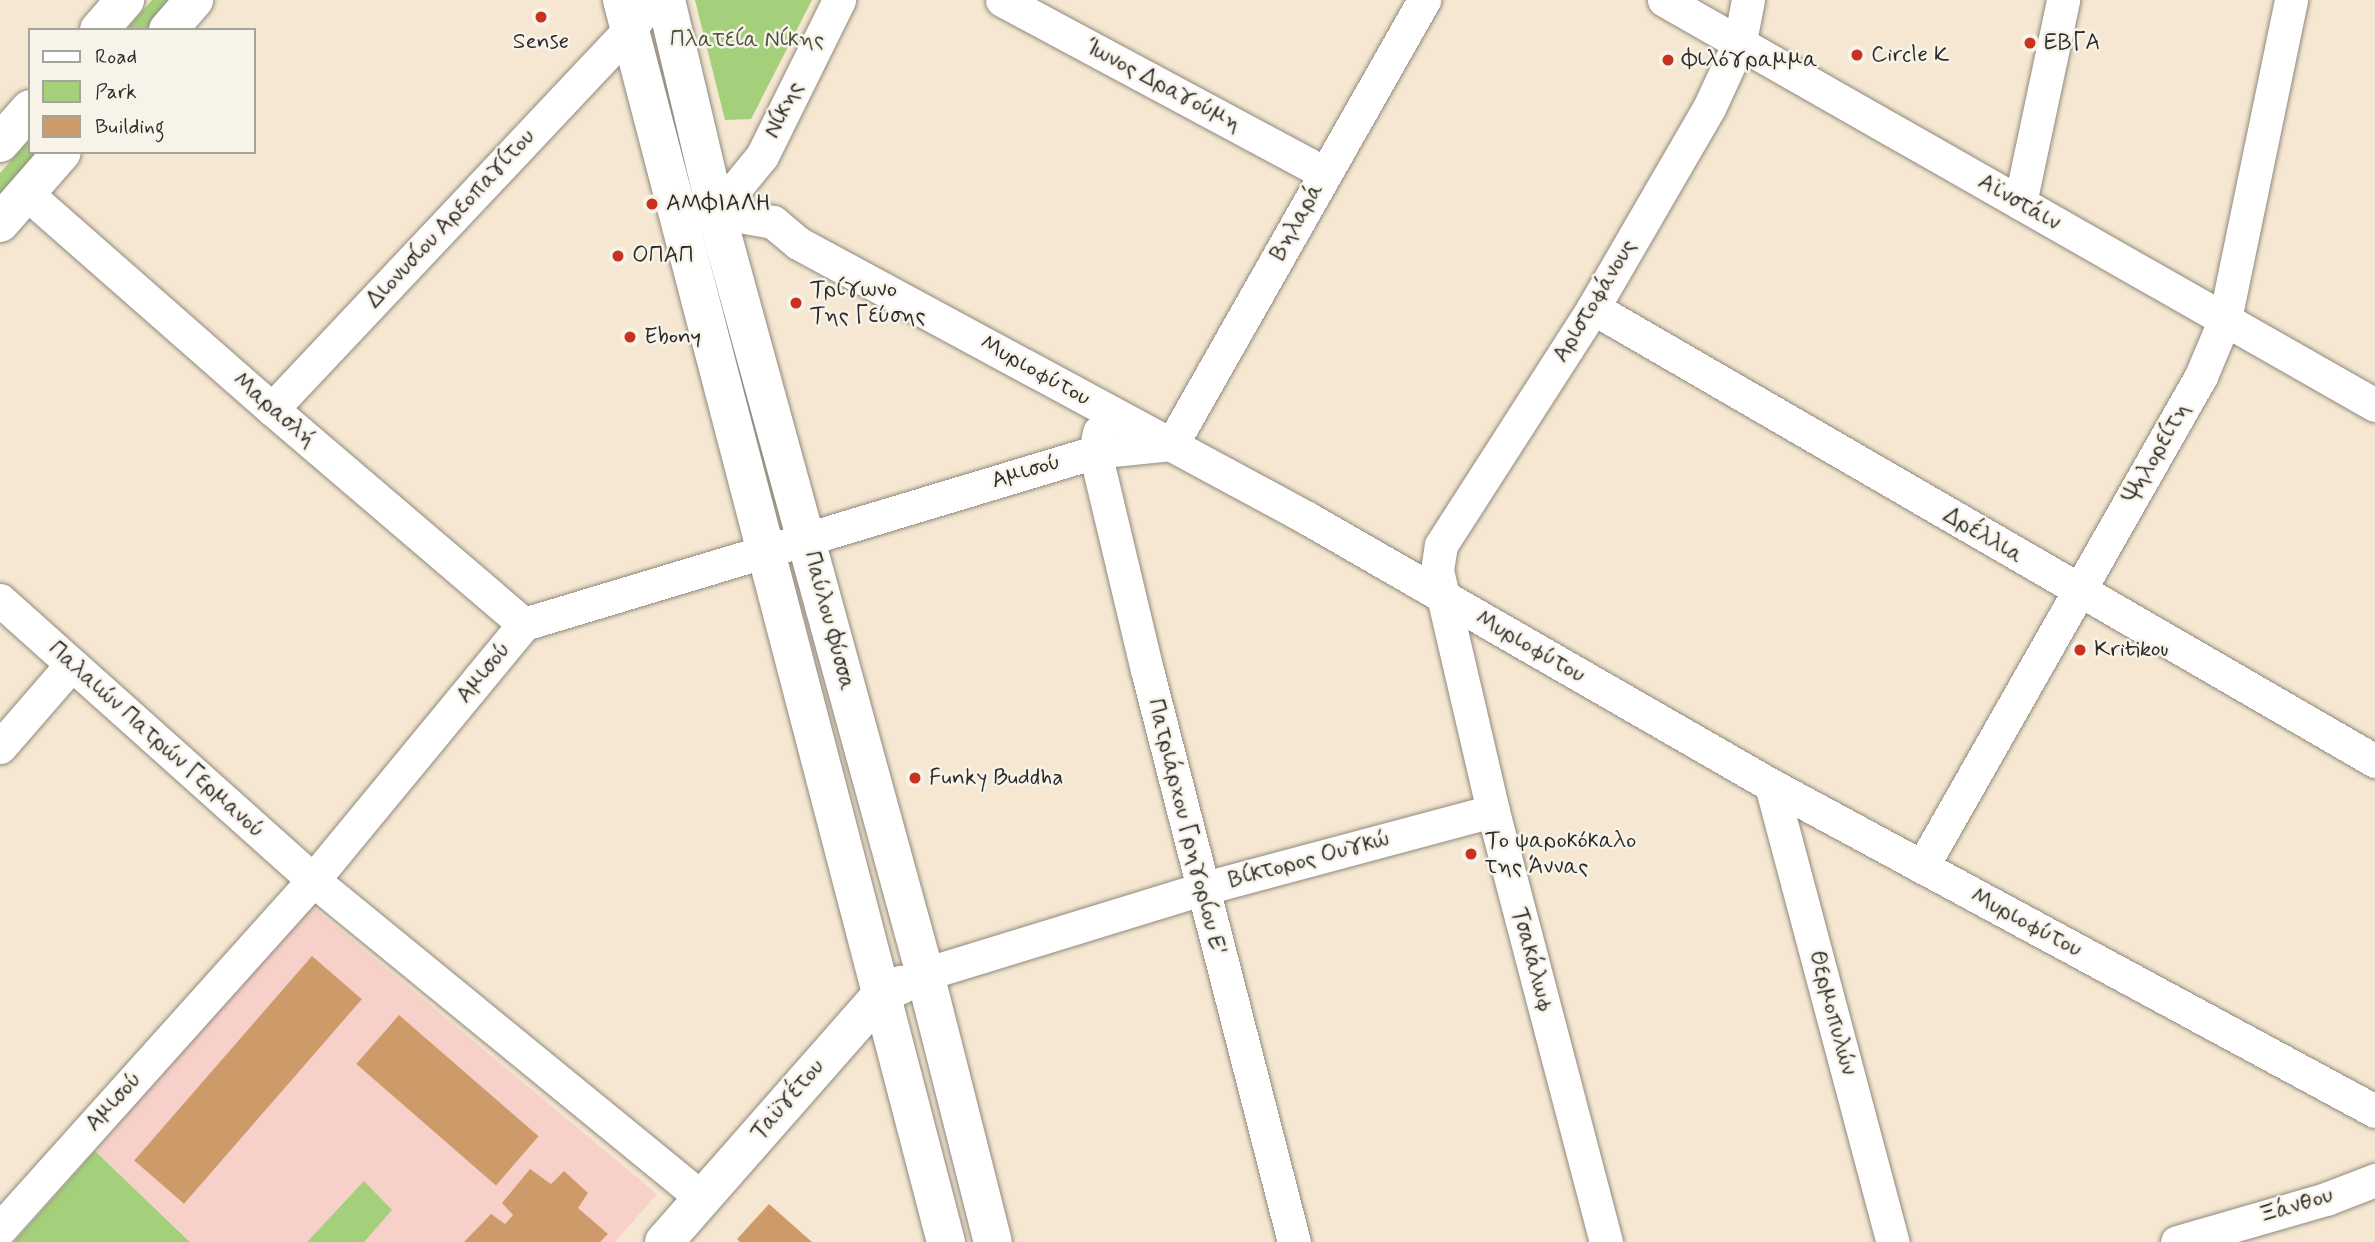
<!DOCTYPE html>
<html>
<head>
<meta charset="utf-8">
<style>
	body { margin:0 }
	#map { position:relative; width:2375px; height:1242px; overflow:hidden; background:#f5e7d1; font-family:Mynerve,sans-serif }
	div>[style] { position:absolute }
	.built>* { inset:0; background:#f7d1c9 }
	.green>* { inset:0; background:#a4d07c }
	.building>* { inset:0; background:#cd9b69; transform-origin:0 0 }
	.roads { filter:drop-shadow(0 0 2px #90897e) drop-shadow(0 0 2px #90897e) }
	.street>* { height:33px; margin:-16.5px; padding:0 16.5px; transform-origin:16.5px; border-radius:16.5px; background:#fff }
	.secondary>* { height:38px; margin:-19px; padding:0 19px; transform-origin:19px; border-radius:19px; background:#fff }
	.dots>* { width:19px; height:19px; translate:-50% -50%; box-sizing:border-box; border:4px solid #f7f3e8; border-radius:50% }
	span { translate:-50% -50%; white-space:nowrap; text-align:center; line-height:1.15; -webkit-text-stroke:5px #f7f3e8; paint-order:stroke }
	.park-label { font-size:23px; color:#49543f }
	.poi-label { font-size:23px; color:#2b2b2b }
	.left { translate:0 -50%; text-align:left }
	.street-label { font-size:23px; color:#2b2b2b }
	.legend { position:absolute; left:28px; top:28px; width:228px; height:126px; box-sizing:border-box; background:#f7f3e8; border:2px solid #a5a39c; margin:0; padding:9px 12px; list-style:none; font-size:21px; color:#2b2b2b }
	.legend li { display:flex; align-items:center; gap:14px; height:35px }
	.legend b { width:35px; border:2px solid #a5a39c }
</style>
</head>
<body>
<div id="map">
	<div class="built">
		<i style="clip-path:polygon(308px 903px,657px 1194px,615px 1242px,191px 1242px,95px 1151px)"></i>
	</div>
	<div class="green">
		<i style="clip-path:polygon(152px 0,181px 0,156px 30px,126px 30px)"></i>
		<i style="clip-path:polygon(695px 0,812px 0,751px 119px,725px 120px)"></i>
		<i style="clip-path:polygon(30px 139px,30px 152px,51px 152px,0 212px,0 173px)"></i>
		<i style="clip-path:polygon(95px 1151px,190px 1242px,14px 1242px)"></i>
		<i style="clip-path:polygon(364px 1181px,392px 1210px,364px 1242px,307px 1242px)"></i>
	</div>
	<div class="building">
		<i style="left:312px;top:956px;width:66px;height:271px;rotate:41deg"></i>
		<i style="left:399px;top:1015px;width:185px;height:65px;rotate:41deg"></i>
		<i style="clip-path:polygon(530px 1169px,551px 1184px,564px 1171px,588px 1193px,578px 1208px,608px 1234px,600px 1242px,464px 1242px,491px 1214px,505px 1224px,513px 1215px,502px 1203px)"></i>
		<i style="clip-path:polygon(769px 1204px,812px 1242px,740px 1242px,737px 1239px)"></i>
	</div>
	<div class="roads">
		<div class="street">
			<i style="left:1002px;top:0;width:366px;rotate:28.2deg"></i>
			<i style="left:1664px;top:0;width:818px;rotate:29.67deg"></i>
			<i style="left:26px;top:193px;width:327px;rotate:41.3deg"></i>
			<i style="left:272px;top:409px;width:331px;rotate:40.5deg"></i>
			<i style="left:2020px;top:203px;width:208px;rotate:-78deg"></i>
			<i style="left:716px;top:212px;width:72px;rotate:-50.6deg"></i>
			<i style="left:762px;top:156px;width:174px;rotate:-63.7deg"></i>
			<i style="left:692px;top:218px;width:25px;rotate:-14deg"></i>
			<i style="left:716px;top:212px;width:58px;rotate:10deg"></i>
			<i style="left:773px;top:222px;width:33px;rotate:40deg"></i>
			<i style="left:798px;top:243px;width:579px;rotate:28.38deg"></i>
			<i style="left:1307px;top:518px;width:535px;rotate:29.92deg"></i>
			<i style="left:1771px;top:785px;width:686px;rotate:28.36deg"></i>
			<i style="left:1593px;top:308px;width:904px;rotate:30.08deg"></i>
			<i style="left:272px;top:409px;width:522px;rotate:-46.71deg"></i>
			<i style="left:630px;top:29px;width:36px;rotate:-53deg"></i>
			<i style="left:1099px;top:432px;width:20px;rotate:101deg"></i>
			<i style="left:1095px;top:452px;width:224px;rotate:76.6deg"></i>
			<i style="left:1147px;top:670px;width:591px;rotate:75.59deg"></i>
			<i style="left:0;top:600px;width:420px;rotate:41.8deg"></i>
			<i style="left:313px;top:880px;width:502px;rotate:39.27deg"></i>
			<i style="left:0;top:747px;width:108px;rotate:-49.1deg"></i>
			<i style="left:1771px;top:785px;width:473px;rotate:75.1deg"></i>
			<i style="left:1922px;top:867px;width:565px;rotate:-60.39deg"></i>
			<i style="left:2201px;top:376px;width:62px;rotate:-67.2deg"></i>
			<i style="left:2225px;top:319px;width:326px;rotate:-78.3deg"></i>
			<i style="left:925px;top:974px;width:289px;rotate:-17.1deg"></i>
			<i style="left:1201px;top:889px;width:302px;rotate:-15deg"></i>
			<i style="left:0;top:1229px;width:469px;rotate:-48.1deg"></i>
			<i style="left:313px;top:880px;width:332px;rotate:-50.5deg"></i>
			<i style="left:524px;top:624px;width:596px;rotate:-16.76deg"></i>
			<i style="left:1095px;top:452px;width:77px;rotate:-5.9deg"></i>
			<i style="left:1172px;top:444px;width:511px;rotate:-60.42deg"></i>
			<i style="left:1606px;top:1242px;width:446px;rotate:-104.7deg"></i>
			<i style="left:1493px;top:811px;width:247px;rotate:-103.1deg"></i>
			<i style="left:1437px;top:570px;width:25px;rotate:-81deg"></i>
			<i style="left:1441px;top:545px;width:282px;rotate:-57.3deg"></i>
			<i style="left:1593px;top:308px;width:231px;rotate:-59.9deg"></i>
			<i style="left:1709px;top:108px;width:74px;rotate:-65.2deg"></i>
			<i style="left:1740px;top:41px;width:42px;rotate:-79deg"></i>
			<i style="left:2177px;top:1242px;width:155px;rotate:-16.1deg"></i>
			<i style="left:2326px;top:1199px;width:53px;rotate:-21.2deg"></i>
		</div>
		<div class="secondary">
			<i style="left:622px;top:0;width:1284px;rotate:75.38deg"></i>
			<i style="left:666px;top:0;width:218px;rotate:76.7deg"></i>
			<i style="left:716px;top:212px;width:790px;rotate:74.66deg"></i>
			<i style="left:925px;top:974px;width:276px;rotate:75.8deg"></i>
			<i style="left:99px;top:30px;width:40px;rotate:-49deg"></i>
			<i style="left:168px;top:30px;width:40px;rotate:-49deg"></i>
			<i style="left:0;top:143px;width:45px;rotate:-48.6deg"></i>
			<i style="left:0;top:223px;width:94px;rotate:-48.9deg"></i>
			<i style="left:664px;top:1242px;width:332px;rotate:-48.7deg"></i>
			<i style="left:883px;top:993px;width:20px;rotate:-24deg"></i>
		</div>
	</div>
	<div class="dots">
		<i style="left:541px;top:17px;background:#c8321e"></i>
		<i style="left:2030px;top:43px;background:#c8321e"></i>
		<i style="left:1857px;top:55px;background:#c8321e"></i>
		<i style="left:1668px;top:60px;background:#c8321e"></i>
		<i style="left:652px;top:204px;background:#c8321e"></i>
		<i style="left:618px;top:256px;background:#c8321e"></i>
		<i style="left:796px;top:303px;background:#c8321e"></i>
		<i style="left:630px;top:337px;background:#c8321e"></i>
		<i style="left:2080px;top:650px;background:#c8321e"></i>
		<i style="left:915px;top:778px;background:#c8321e"></i>
		<i style="left:1471px;top:854px;background:#c8321e"></i>
	</div>
	<div class="park-label">
		<span style="left:747px;top:40px">Πλατεία Νίκης</span>
	</div>
	<div class="poi-label">
		<span style="left:541px;top:42px">Sense</span>
		<span class="left" style="left:2044px;top:43px">ΕΒΓΑ</span>
		<span class="left" style="left:1871px;top:55px">Circle K</span>
		<span class="left" style="left:1682px;top:60px">Φιλόγραμμα</span>
		<span class="left" style="left:666px;top:204px">ΑΜΦΙΑΛΗ</span>
		<span class="left" style="left:632px;top:256px">ΟΠΑΠ</span>
		<span class="left" style="left:810px;top:303px">Τρίγωνο<br>Της Γεύσης</span>
		<span class="left" style="left:644px;top:337px">Ebony</span>
		<span class="left" style="left:2094px;top:650px">Kritikou</span>
		<span class="left" style="left:929px;top:778px">Funky Buddha</span>
		<span class="left" style="left:1485px;top:854px">Το ψαροκόκαλο<br>της Άννας</span>
	</div>
	<div class="street-label">
		<span style="left:1163px;top:86px;rotate:28deg">Ίωνος Δραγούμη</span>
		<span style="left:784px;top:110px;rotate:-64deg">Νίκης</span>
		<span style="left:2019px;top:203px;rotate:30deg">Αϊνστάιν</span>
		<span style="left:451px;top:219px;rotate:-47deg">Διονυσίου Αρεοπαγίτου</span>
		<span style="left:1297px;top:222px;rotate:-61deg">Βηλαρά</span>
		<span style="left:1595px;top:301px;rotate:-59deg">Αριστοφάνους</span>
		<span style="left:1035px;top:371px;rotate:29deg">Μυριοφύτου</span>
		<span style="left:274px;top:410px;rotate:41deg">Μαρασλή</span>
		<span style="left:2157px;top:453px;rotate:-60deg">Ψηλορείτη</span>
		<span style="left:1026px;top:472px;rotate:-17deg">Αμισού</span>
		<span style="left:1983px;top:536px;rotate:30deg">Δρέλλια</span>
		<span style="left:829px;top:621px;rotate:75deg">Παύλου Φύσσα</span>
		<span style="left:1530px;top:647px;rotate:30deg">Μυριοφύτου</span>
		<span style="left:484px;top:673px;rotate:-51deg">Αμισού</span>
		<span style="left:156px;top:740px;rotate:42deg">Παλαιών Πατρών Γερμανού</span>
		<span style="left:1186px;top:827px;rotate:76deg">Πατριάρχου Γρηγορίου Ε'</span>
		<span style="left:1309px;top:860px;rotate:-15deg">Βίκτορος Ουγκώ</span>
		<span style="left:2026px;top:923px;rotate:28deg">Μυριοφύτου</span>
		<span style="left:1532px;top:960px;rotate:75deg">Τσακάλωφ</span>
		<span style="left:1832px;top:1013px;rotate:75deg">Θερμοπυλών</span>
		<span style="left:788px;top:1100px;rotate:-49deg">Ταϋγέτου</span>
		<span style="left:114px;top:1102px;rotate:-48deg">Αμισού</span>
		<span style="left:2296px;top:1206px;rotate:-17deg">Ξάνθου</span>
	</div>
	<ul class="legend">
	<li><b style="height:9px;background:#fff"></b>Road</li>
	<li><b style="height:19px;background:#a4d07c"></b>Park</li>
	<li><b style="height:19px;background:#cd9b69"></b>Building</li>
	</ul>
</div>
</body>
</html>
